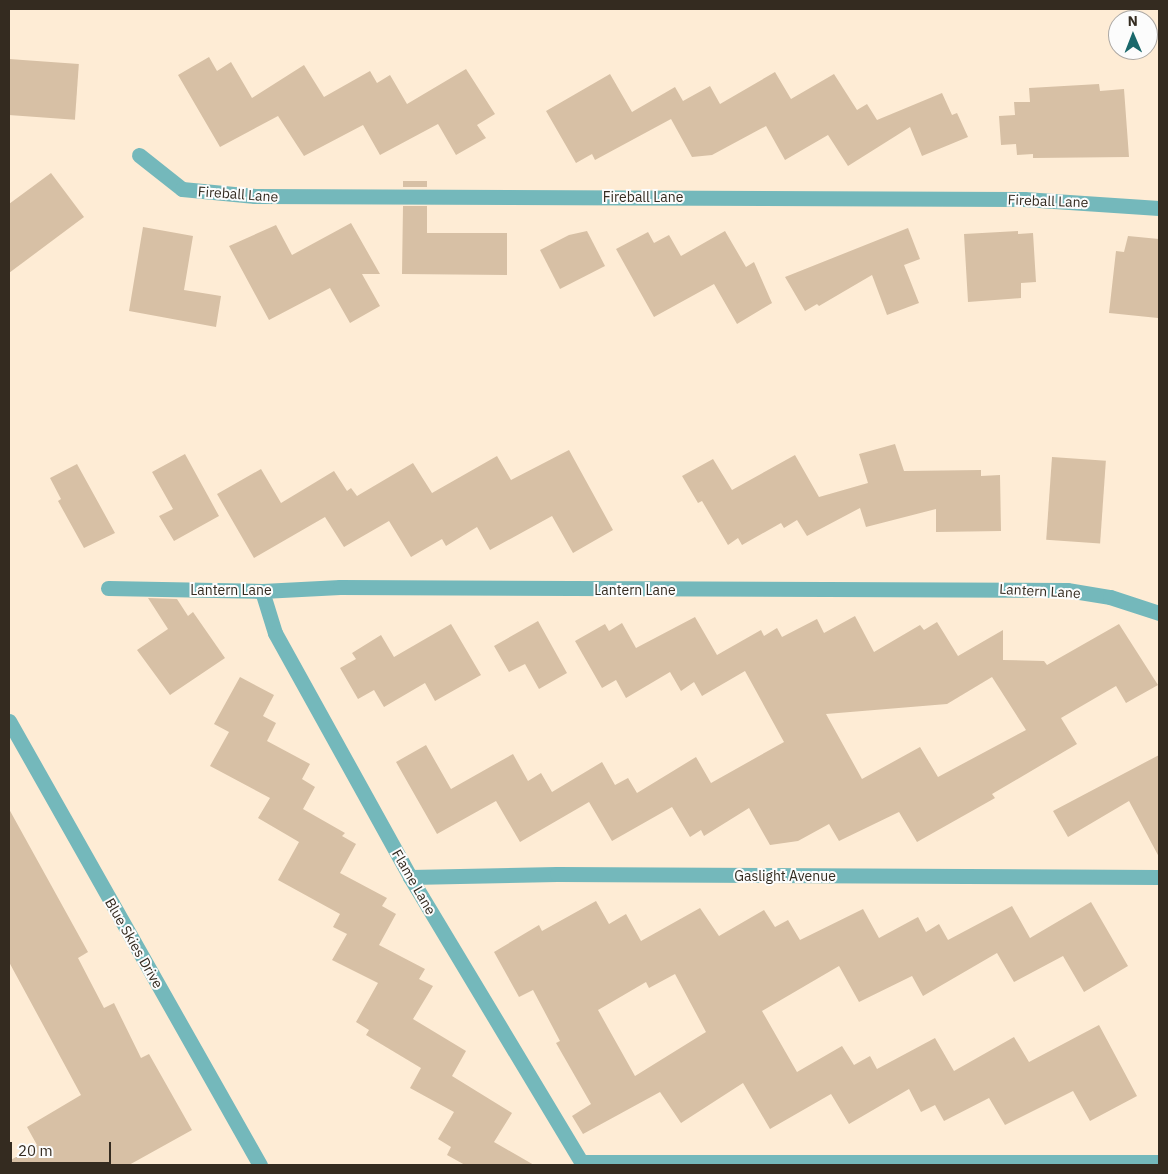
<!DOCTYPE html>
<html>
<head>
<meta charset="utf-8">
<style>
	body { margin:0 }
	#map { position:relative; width:1168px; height:1174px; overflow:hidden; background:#feecd5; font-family:"IBM Plex Sans",sans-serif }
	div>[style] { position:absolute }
	.building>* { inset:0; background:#d7c0a5; transform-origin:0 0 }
	.minor>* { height:15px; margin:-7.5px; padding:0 7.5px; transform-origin:7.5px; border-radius:7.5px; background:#74b8bb }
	span { translate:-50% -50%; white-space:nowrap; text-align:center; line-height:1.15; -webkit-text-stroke:4px #fcfcfc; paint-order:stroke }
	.street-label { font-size:14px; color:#342b20 }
	.frame { position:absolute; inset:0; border:10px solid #342b20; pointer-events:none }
	.north { position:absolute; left:1108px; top:10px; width:50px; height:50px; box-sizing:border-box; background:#fcfcfc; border:1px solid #aca8a4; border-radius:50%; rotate:359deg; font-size:14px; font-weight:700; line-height:20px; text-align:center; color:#342b20 }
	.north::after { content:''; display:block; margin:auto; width:18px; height:22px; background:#1a686b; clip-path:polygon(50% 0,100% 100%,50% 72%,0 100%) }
	.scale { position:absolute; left:10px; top:1142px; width:101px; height:22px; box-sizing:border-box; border:2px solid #342b20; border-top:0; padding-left:6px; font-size:15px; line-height:18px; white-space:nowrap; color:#342b20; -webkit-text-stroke:4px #fcfcfc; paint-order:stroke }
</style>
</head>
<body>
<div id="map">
	<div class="building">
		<i style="clip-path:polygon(209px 57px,217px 71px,231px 62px,252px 98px,304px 65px,324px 97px,370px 71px,377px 83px,390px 75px,407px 104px,466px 69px,495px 114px,477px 125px,486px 138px,456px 155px,438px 124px,380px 155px,363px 125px,304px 156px,278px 116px,220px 147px,178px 75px)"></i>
		<i style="left:9px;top:59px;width:70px;height:56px;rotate:4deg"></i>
		<i style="clip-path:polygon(775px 72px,791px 99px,834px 74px,857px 110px,867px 104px,877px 120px,942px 93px,952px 115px,957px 113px,968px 137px,922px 156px,910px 127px,848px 166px,828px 135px,785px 160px,766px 126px,712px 155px,692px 157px,671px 119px,595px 160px,592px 154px,576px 163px,546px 111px,610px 74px,632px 112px,675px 87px,683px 101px,710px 86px,720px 104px)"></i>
		<i style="clip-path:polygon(1099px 84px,1100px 91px,1124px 89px,1129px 157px,1033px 158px,1033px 154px,1017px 155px,1016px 144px,1001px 145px,999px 116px,1015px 115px,1014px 102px,1030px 102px,1029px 88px)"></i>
		<i style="clip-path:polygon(51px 173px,84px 217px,9px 273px,9px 204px)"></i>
		<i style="left:403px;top:181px;width:24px;height:6px"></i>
		<i style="clip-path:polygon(403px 206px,427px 206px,427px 233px,507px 233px,507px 275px,402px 274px)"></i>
		<i style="clip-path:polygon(351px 223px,380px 274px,362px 274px,380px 306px,350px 323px,330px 288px,269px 320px,229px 246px,276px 225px,292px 255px)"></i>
		<i style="clip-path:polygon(143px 227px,193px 236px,184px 290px,221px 296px,216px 327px,129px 311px)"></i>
		<i style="clip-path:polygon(908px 228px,920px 259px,904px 265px,919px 303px,887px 315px,872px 275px,819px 306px,817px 304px,805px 311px,785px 277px)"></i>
		<i style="clip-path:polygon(587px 231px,605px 266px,560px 289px,540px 250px,569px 235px)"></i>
		<i style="clip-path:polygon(725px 231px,746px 267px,754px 262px,772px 303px,737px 324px,714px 284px,654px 317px,616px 249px,648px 232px,654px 243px,669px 235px,681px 256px)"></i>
		<i style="clip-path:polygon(1018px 231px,1018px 234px,1033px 233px,1036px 282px,1021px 283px,1021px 298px,968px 302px,964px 234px)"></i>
		<i style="clip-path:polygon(1128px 236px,1159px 239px,1158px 318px,1109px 313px,1116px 251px,1124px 252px)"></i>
		<i style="clip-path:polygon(895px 444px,904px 471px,981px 470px,981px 476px,1000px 475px,1001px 531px,936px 532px,936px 509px,866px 527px,860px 508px,807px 536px,797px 520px,784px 528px,781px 523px,742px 545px,738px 538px,728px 545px,702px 501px,698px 503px,682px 476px,713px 459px,732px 490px,795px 455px,819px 497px,868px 483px,859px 454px)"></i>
		<i style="clip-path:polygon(569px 450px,613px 530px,573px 553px,552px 516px,490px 550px,477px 527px,446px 546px,442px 539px,411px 557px,389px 521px,344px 547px,325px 517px,254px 558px,217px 494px,261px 469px,281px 503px,334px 471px,347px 491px,351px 488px,357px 496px,413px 463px,432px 493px,497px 456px,511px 480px)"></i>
		<i style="clip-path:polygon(185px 454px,219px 516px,174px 541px,159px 516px,173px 509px,152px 472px)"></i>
		<i style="left:1052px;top:457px;width:54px;height:83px;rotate:4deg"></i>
		<i style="clip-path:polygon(77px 464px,115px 533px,84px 548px,58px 501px,61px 499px,50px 478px)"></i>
		<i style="clip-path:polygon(148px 598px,177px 599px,188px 616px,193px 612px,225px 658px,170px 695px,137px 650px,168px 629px)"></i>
		<i style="clip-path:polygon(evenodd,855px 616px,874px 652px,920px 625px,924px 630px,937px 622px,958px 656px,1003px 630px,1003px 660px,1044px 661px,1047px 665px,1119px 624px,1158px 685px,1126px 703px,1116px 686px,1061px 718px,1077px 744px,992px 794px,995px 798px,917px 842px,899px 812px,839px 841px,829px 824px,798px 841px,770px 845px,749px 808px,704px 836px,701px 830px,690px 837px,672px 807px,612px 841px,589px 802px,520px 842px,496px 801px,437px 834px,396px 762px,426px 745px,451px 789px,513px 754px,528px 781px,541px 773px,552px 792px,602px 762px,615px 785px,628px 778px,637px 793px,696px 757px,711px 783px,784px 742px,745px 671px,702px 696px,694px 682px,681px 691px,670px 672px,626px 698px,616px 680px,602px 688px,575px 641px,605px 624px,609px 631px,622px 623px,636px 648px,695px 617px,717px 655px,761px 630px,764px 636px,777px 628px,782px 637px,817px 619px,824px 633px,855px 616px,992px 677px,1026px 730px,938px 777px,920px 747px,862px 779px,826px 714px,947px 704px,992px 677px)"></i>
		<i style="clip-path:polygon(538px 621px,567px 673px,539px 689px,525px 664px,509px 672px,494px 646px)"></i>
		<i style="clip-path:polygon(451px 624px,481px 675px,435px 701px,425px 683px,384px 707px,374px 690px,358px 699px,340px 668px,356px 659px,352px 653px,381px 635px,394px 657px)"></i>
		<i style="clip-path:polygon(240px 677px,274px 695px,263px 716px,276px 723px,267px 741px,310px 764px,302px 779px,315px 787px,303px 809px,345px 833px,342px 836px,356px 844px,340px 873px,387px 898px,382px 906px,396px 914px,379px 945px,425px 969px,419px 979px,433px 986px,413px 1019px,466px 1051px,452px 1076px,512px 1113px,494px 1142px,534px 1165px,465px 1165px,447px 1155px,451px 1147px,438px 1139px,454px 1112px,410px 1088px,421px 1068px,366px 1035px,369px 1030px,356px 1022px,378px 983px,332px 960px,347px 934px,333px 927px,340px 914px,278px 880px,299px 842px,258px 818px,270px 798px,210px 766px,229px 732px,214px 724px)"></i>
		<i style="clip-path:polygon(1159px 755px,1159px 857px,1129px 801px,1068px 837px,1053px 811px)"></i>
		<i style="clip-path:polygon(9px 809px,88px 952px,78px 958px,104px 1008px,114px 1003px,141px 1058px,149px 1054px,192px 1130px,129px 1165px,9px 1165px,9px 1161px,37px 1145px,27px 1127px,81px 1095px,9px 962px)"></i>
		<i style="clip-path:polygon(evenodd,596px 901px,609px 924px,626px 914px,641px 941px,700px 908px,719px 936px,764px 910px,775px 927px,788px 920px,800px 940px,863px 909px,879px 938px,918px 917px,926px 932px,939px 924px,948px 940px,1012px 906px,1030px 938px,1091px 902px,1128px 966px,1084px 992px,1063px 956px,1014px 982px,997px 953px,923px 996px,912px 976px,859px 1002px,839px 966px,762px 1011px,797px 1072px,842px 1046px,854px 1065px,870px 1056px,877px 1069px,935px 1038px,954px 1071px,1014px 1037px,1029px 1062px,1099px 1025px,1137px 1096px,1090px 1121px,1073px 1091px,1005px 1125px,989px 1098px,944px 1121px,935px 1105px,921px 1112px,909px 1089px,849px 1124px,831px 1094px,770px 1129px,743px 1083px,681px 1123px,660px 1092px,583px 1134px,572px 1116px,591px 1104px,556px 1043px,560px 1041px,533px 990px,519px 997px,494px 952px,539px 925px,542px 931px,596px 901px,675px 974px,706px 1032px,635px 1076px,598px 1010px,646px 982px,649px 988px,675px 974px)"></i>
	</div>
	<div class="minor">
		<i style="left:139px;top:155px;width:55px;rotate:38.3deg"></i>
		<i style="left:182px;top:189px;width:73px;rotate:5.5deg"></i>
		<i style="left:255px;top:196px;width:769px;rotate:0.22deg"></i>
		<i style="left:1024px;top:199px;width:135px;rotate:3.8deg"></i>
		<i style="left:108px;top:588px;width:154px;rotate:1.1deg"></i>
		<i style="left:262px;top:591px;width:78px;rotate:-2.9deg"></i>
		<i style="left:340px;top:587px;width:727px;rotate:0.24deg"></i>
		<i style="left:1067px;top:590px;width:44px;rotate:9.2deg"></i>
		<i style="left:1110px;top:597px;width:52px;rotate:18.1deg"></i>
		<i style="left:262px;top:591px;width:44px;rotate:72.8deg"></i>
		<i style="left:275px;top:633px;width:279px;rotate:61deg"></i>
		<i style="left:410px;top:877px;width:336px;rotate:59deg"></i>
		<i style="left:9px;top:721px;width:510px;rotate:60.52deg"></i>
		<i style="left:410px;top:877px;width:147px;rotate:-1.2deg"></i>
		<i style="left:557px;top:874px;width:602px;rotate:0.29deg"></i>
		<i style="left:582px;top:1162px;width:577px"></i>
	</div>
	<div class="street-label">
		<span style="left:238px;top:194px;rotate:4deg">Fireball Lane</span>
		<span style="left:643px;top:197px">Fireball Lane</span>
		<span style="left:1048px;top:201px;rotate:2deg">Fireball Lane</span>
		<span style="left:231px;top:590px">Lantern Lane</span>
		<span style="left:635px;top:590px">Lantern Lane</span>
		<span style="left:1040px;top:591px;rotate:3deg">Lantern Lane</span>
		<span style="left:785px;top:876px">Gaslight Avenue</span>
		<span style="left:414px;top:882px;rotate:60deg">Flame Lane</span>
		<span style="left:134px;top:943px;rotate:60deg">Blue Skies Drive</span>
	</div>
	<div class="frame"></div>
	<div class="north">N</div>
	<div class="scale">20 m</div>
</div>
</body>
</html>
